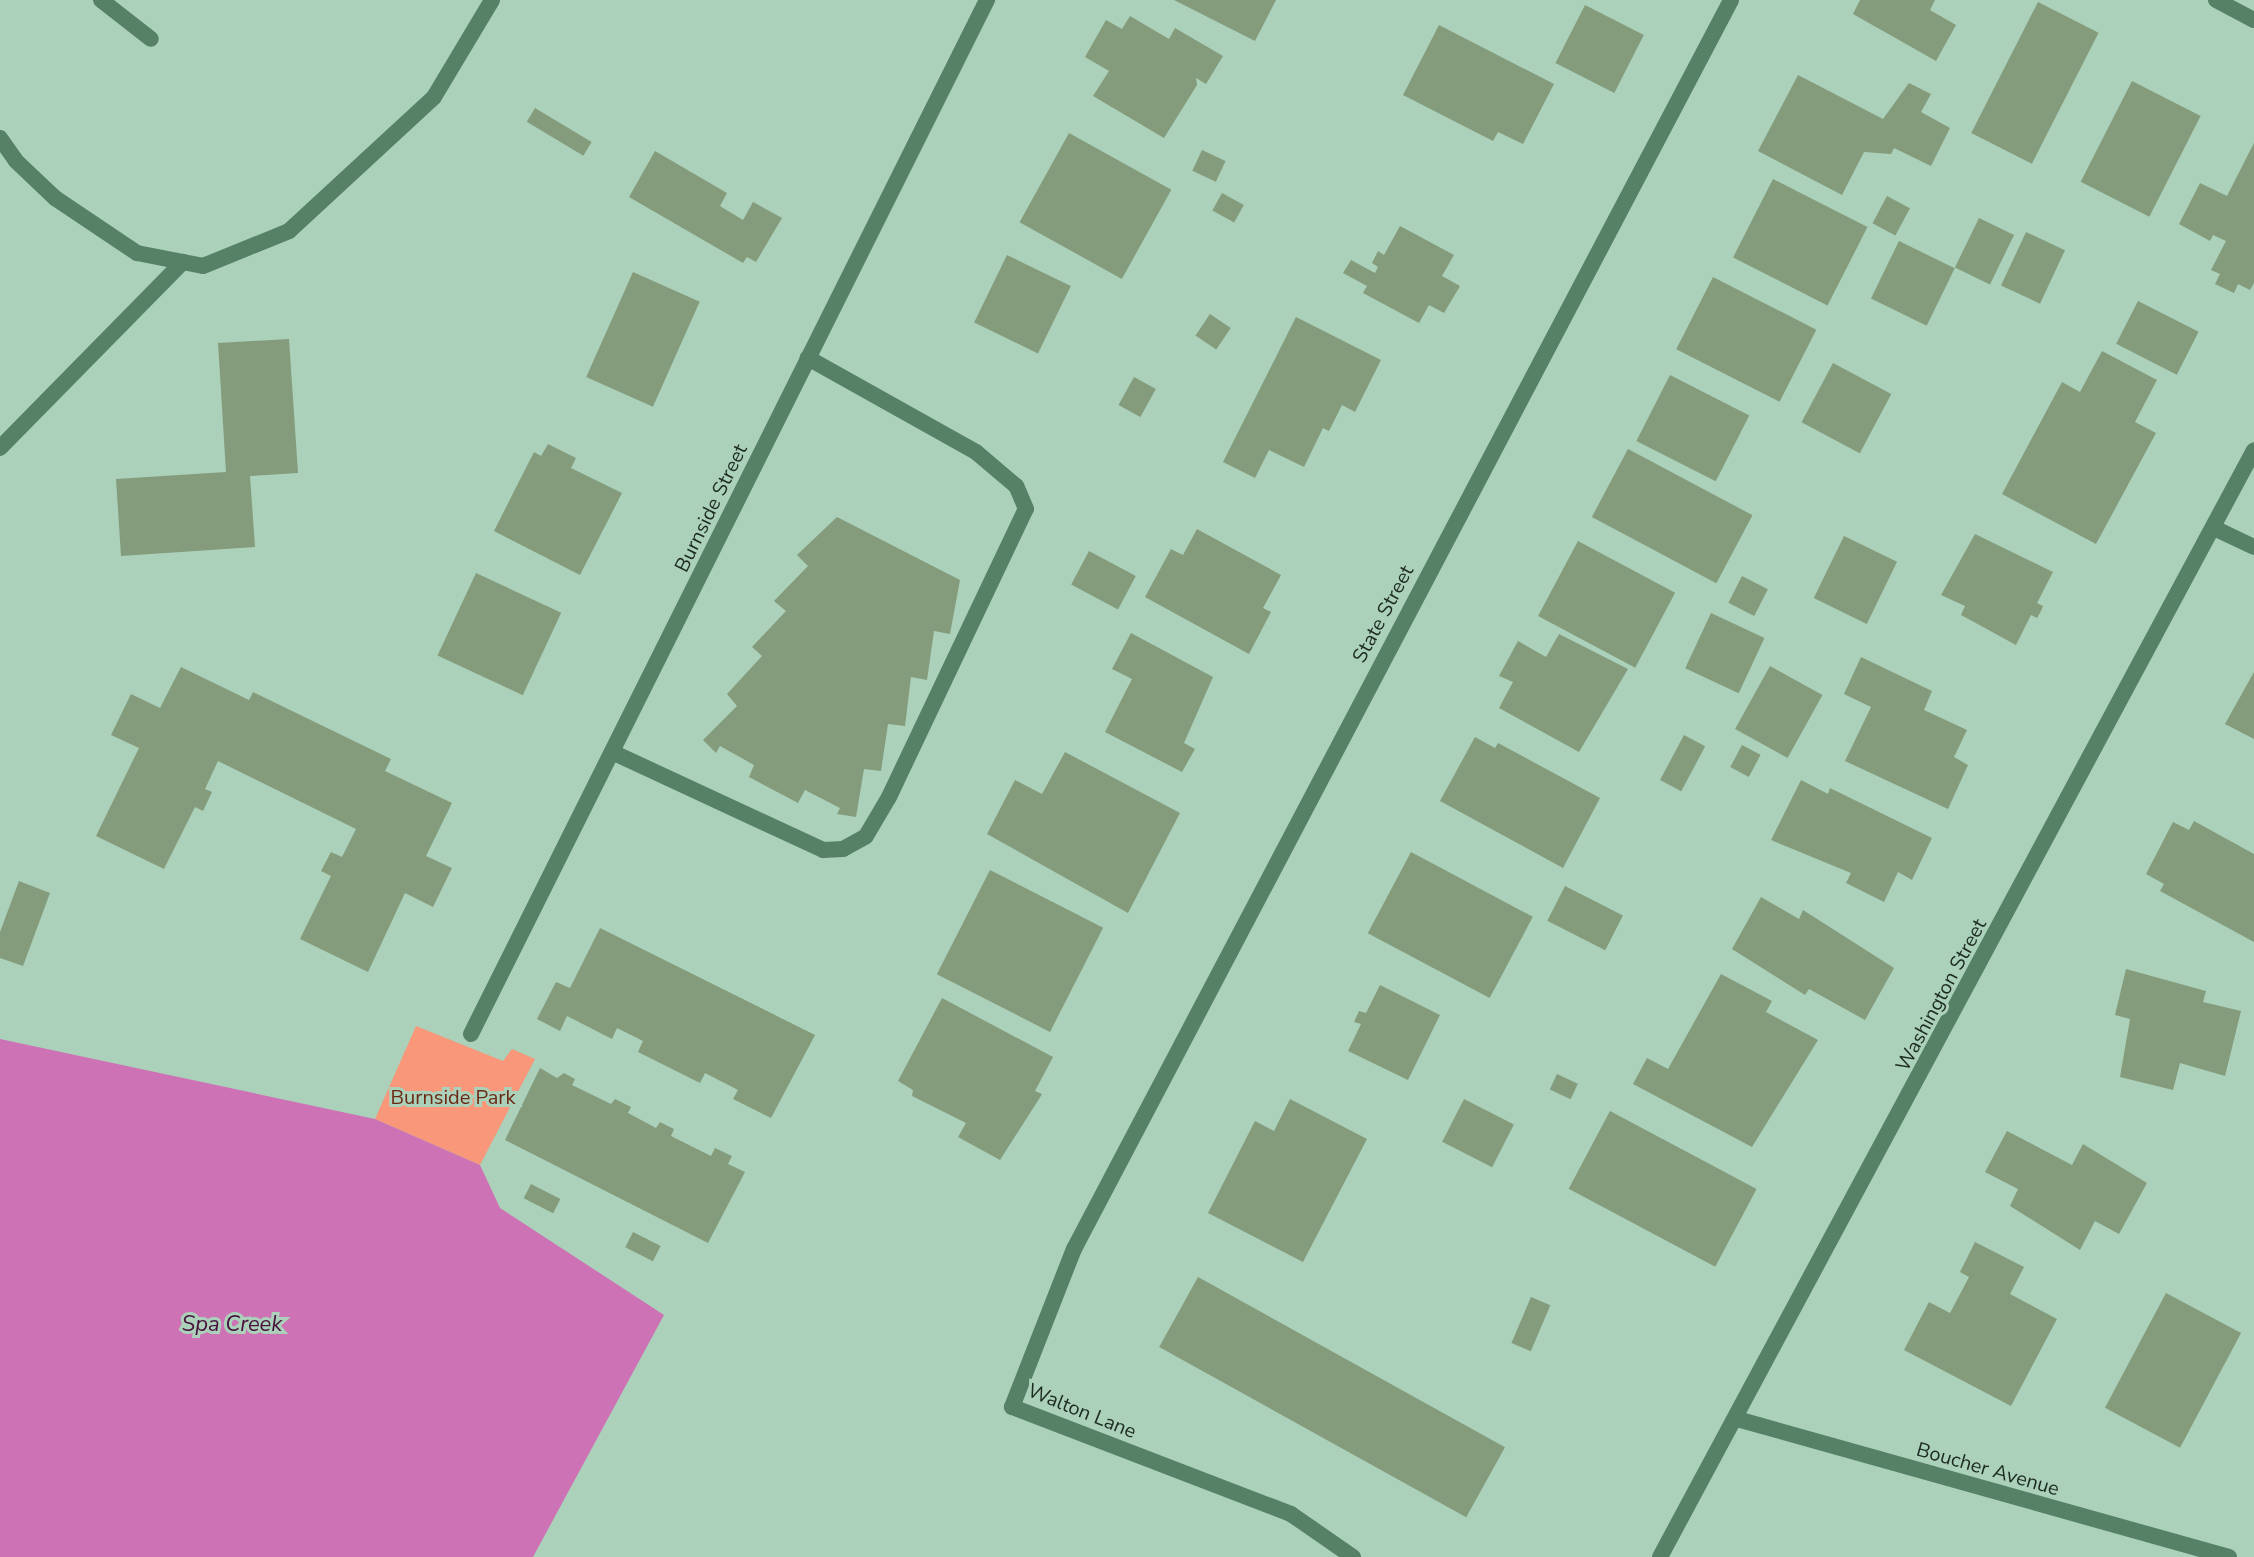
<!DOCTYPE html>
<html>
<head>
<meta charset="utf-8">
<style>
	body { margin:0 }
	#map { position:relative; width:2254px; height:1557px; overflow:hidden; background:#abd1ba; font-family:"Nunito Sans",sans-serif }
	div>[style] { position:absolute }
	.green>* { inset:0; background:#f89779 }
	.water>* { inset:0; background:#cd73b5 }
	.building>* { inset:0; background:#849b7c; transform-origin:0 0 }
	.service>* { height:16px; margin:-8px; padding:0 8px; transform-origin:8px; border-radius:8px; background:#568167 }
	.minor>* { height:16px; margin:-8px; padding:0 8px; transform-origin:8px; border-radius:8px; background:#568167 }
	span { translate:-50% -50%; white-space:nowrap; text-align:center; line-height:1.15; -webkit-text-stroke:6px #abd1ba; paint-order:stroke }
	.street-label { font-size:20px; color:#1d2b22 }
	.park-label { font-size:20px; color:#6b2813 }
	.water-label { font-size:22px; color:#48103c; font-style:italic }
</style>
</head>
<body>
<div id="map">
	<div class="green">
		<i style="clip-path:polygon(416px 1026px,503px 1061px,512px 1049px,535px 1059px,480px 1165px,375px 1119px)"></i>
	</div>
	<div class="water">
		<i style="clip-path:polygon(0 1039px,375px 1119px,480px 1165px,500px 1208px,664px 1315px,533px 1557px,0 1557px)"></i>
	</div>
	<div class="building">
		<i style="clip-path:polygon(1174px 0,1276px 0,1255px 41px)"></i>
		<i style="clip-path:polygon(1860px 0,1935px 0,1930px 10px,1956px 25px,1936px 61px,1853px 14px)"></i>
		<i style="left:2038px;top:2px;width:68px;height:147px;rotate:27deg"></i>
		<i style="left:1585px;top:5px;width:66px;height:65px;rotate:27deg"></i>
		<i style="clip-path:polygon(1130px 16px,1169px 39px,1175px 28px,1223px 56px,1206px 84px,1196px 78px,1197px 85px,1164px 138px,1093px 96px,1109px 71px,1085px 57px,1106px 20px,1122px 29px)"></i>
		<i style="clip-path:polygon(1439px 25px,1554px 84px,1523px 144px,1498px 132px,1493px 141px,1403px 95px)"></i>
		<i style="clip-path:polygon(1798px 75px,1883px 119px,1909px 83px,1931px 94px,1921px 112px,1950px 128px,1931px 166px,1894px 148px,1891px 154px,1864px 152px,1842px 195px,1758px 151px)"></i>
		<i style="left:2132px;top:81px;width:77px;height:113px;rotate:27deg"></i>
		<i style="left:535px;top:108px;width:66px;height:16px;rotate:31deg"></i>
		<i style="left:1069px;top:133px;width:117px;height:102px;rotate:29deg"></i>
		<i style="clip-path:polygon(2254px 143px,2254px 283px,2250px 290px,2238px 284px,2234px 293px,2215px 284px,2220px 274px,2211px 270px,2226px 241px,2213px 235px,2210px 241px,2179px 224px,2200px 183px,2227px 196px)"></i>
		<i style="left:1202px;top:150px;width:26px;height:23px;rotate:25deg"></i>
		<i style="clip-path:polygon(655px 151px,727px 193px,720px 206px,743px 220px,753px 202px,782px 218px,756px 262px,747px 257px,743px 263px,629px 197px)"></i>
		<i style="left:1773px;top:179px;width:106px;height:88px;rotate:27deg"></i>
		<i style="left:1222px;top:193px;width:25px;height:20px;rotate:29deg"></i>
		<i style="left:1887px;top:196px;width:26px;height:31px;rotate:28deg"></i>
		<i style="left:1979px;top:218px;width:39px;height:55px;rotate:26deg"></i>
		<i style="clip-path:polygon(1400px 226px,1454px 255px,1442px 276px,1460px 286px,1444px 313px,1429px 305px,1419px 323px,1363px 293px,1367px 286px,1343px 273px,1351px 260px,1375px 273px,1378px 267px,1372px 263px,1378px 251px,1384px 255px)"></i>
		<i style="left:2026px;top:232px;width:43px;height:59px;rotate:25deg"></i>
		<i style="left:1899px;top:241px;width:62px;height:64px;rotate:26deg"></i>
		<i style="left:1007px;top:255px;width:71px;height:75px;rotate:26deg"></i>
		<i style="left:633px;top:272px;width:73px;height:115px;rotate:24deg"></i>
		<i style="left:1713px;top:277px;width:116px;height:81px;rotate:27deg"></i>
		<i style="left:2138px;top:301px;width:68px;height:48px;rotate:27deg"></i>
		<i style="left:1210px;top:314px;width:25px;height:26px;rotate:34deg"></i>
		<i style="clip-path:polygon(1296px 317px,1381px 360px,1355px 412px,1342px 405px,1329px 431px,1323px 428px,1304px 467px,1269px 450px,1255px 478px,1223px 462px)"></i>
		<i style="clip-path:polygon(289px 339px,298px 473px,250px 476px,255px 547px,121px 556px,116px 479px,226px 472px,218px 343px)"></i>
		<i style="clip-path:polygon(2102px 351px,2157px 380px,2135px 422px,2156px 433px,2096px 544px,2002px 494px,2062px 382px,2080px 392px)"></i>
		<i style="left:1833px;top:363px;width:66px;height:67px;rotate:28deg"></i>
		<i style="left:1670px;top:375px;width:89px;height:74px;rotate:27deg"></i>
		<i style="left:1134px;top:377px;width:25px;height:32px;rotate:29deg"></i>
		<i style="clip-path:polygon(548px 444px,576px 458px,571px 468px,622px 493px,580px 575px,494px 531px,534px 452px,541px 456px)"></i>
		<i style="left:1628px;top:449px;width:141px;height:77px;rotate:28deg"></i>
		<i style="clip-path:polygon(837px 517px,960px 580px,950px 634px,934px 631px,927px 680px,911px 677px,905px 726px,888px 724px,881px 771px,864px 769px,856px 817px,837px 814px,840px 808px,805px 790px,798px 803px,749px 777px,754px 765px,720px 746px,716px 753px,703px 740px,737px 706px,727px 694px,762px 656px,752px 647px,786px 611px,774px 601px,808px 566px,797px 555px)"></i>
		<i style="clip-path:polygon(1197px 529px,1281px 575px,1263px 608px,1271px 612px,1249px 654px,1145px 597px,1171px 549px,1183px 555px)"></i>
		<i style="clip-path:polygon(1975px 534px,2053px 572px,2037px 603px,2043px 606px,2041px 611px,2037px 618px,2031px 615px,2016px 645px,1961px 615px,1965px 606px,1941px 595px)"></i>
		<i style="left:1844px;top:536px;width:59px;height:69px;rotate:26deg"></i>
		<i style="left:1578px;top:541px;width:110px;height:85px;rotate:28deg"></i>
		<i style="left:1089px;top:551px;width:53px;height:38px;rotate:28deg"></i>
		<i style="left:476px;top:573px;width:94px;height:91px;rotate:25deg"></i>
		<i style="left:1742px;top:576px;width:29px;height:30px;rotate:27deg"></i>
		<i style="left:1711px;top:613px;width:59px;height:61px;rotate:25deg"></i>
		<i style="clip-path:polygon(1131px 633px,1213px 677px,1184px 743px,1195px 749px,1182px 772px,1105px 732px,1132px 679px,1112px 669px)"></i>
		<i style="clip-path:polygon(1559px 634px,1628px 669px,1579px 752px,1499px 708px,1513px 682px,1499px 676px,1518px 641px,1546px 657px)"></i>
		<i style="clip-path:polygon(1861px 657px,1932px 691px,1924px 710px,1967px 730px,1954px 757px,1968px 765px,1948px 809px,1845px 761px,1871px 707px,1844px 694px)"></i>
		<i style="left:1770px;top:666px;width:60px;height:72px;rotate:29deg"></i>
		<i style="clip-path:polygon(181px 667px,249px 700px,253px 692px,391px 759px,385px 771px,452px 803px,426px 856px,452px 868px,433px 907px,405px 893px,368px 972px,300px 939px,331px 876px,321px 871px,331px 852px,342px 857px,356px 829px,218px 761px,205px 789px,212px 792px,203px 811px,195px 807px,164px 869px,96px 836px,139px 748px,111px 735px,131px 694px,160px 708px)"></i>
		<i style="clip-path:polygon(2254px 672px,2254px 739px,2225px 724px)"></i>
		<i style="left:1684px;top:735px;width:24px;height:51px;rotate:28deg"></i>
		<i style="clip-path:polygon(1475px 737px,1495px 748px,1498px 743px,1600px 798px,1563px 868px,1440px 801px)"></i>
		<i style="left:1742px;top:745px;width:21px;height:25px;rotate:28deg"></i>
		<i style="clip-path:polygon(1065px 752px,1180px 813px,1128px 913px,987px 834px,1015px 780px,1042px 794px)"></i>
		<i style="clip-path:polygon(1801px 780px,1828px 794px,1830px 788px,1932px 838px,1912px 880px,1898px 872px,1884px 902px,1846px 883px,1851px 873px,1771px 840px)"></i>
		<i style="clip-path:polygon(2194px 821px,2254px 854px,2254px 942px,2160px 891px,2164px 884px,2146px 874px,2173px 822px,2189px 830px)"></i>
		<i style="left:1411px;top:852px;width:138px;height:92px;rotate:28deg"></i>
		<i style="left:990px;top:870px;width:127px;height:117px;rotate:27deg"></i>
		<i style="clip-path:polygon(19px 881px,50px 893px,23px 966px,0 958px,0 932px)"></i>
		<i style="left:1565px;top:886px;width:65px;height:39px;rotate:27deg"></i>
		<i style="clip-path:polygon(1761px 897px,1799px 919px,1803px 910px,1894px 968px,1865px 1020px,1809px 989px,1805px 995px,1732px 949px)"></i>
		<i style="clip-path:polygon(600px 928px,815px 1035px,771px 1118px,733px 1099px,738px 1090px,705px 1073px,700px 1083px,638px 1052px,643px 1041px,617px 1028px,612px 1039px,567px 1016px,560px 1031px,537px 1019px,556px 982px,570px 988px)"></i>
		<i style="clip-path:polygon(2126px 969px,2206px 991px,2203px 1002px,2241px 1011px,2225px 1076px,2180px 1063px,2173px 1090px,2120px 1077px,2130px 1019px,2115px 1015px)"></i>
		<i style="clip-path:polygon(1721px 974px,1772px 1001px,1766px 1012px,1818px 1040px,1752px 1147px,1633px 1084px,1647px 1058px,1668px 1069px)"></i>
		<i style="clip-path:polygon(1380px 985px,1440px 1015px,1408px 1080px,1348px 1051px,1361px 1024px,1354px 1022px,1359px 1011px,1366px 1013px)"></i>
		<i style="clip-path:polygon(942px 998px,1053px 1057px,1035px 1091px,1042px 1094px,1039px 1099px,1000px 1160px,958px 1137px,966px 1123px,912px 1096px,913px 1090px,898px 1081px)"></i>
		<i style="clip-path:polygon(540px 1068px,557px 1078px,564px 1073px,575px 1079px,572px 1085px,611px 1104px,615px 1099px,631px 1107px,628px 1113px,656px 1128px,660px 1122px,674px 1129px,671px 1136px,711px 1156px,715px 1148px,732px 1156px,728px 1164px,745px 1172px,708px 1243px,505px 1140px)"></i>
		<i style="left:1557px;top:1074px;width:23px;height:17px;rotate:25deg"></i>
		<i style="clip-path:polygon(1290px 1099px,1367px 1139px,1303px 1262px,1208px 1213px,1255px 1121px,1274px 1131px)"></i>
		<i style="left:1464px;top:1099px;width:56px;height:48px;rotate:27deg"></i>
		<i style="left:1610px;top:1111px;width:166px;height:88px;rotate:28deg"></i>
		<i style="clip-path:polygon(2007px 1131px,2072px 1165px,2083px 1144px,2147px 1183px,2119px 1234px,2095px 1221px,2080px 1250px,2010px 1206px,2018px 1189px,1985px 1172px)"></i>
		<i style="left:531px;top:1184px;width:33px;height:16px;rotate:27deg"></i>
		<i style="left:633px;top:1232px;width:31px;height:17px;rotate:27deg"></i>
		<i style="clip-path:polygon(1975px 1242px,2024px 1267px,2010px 1294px,2057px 1319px,2011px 1406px,1904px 1350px,1929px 1302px,1950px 1313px,1969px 1277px,1960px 1272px)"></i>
		<i style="left:1198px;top:1277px;width:351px;height:80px;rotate:29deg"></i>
		<i style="left:2166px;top:1293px;width:85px;height:130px;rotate:28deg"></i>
		<i style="left:1531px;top:1297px;width:21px;height:50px;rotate:23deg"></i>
	</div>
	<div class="service">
		<i style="left:101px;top:0;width:63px;rotate:38deg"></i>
		<i style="left:0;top:138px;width:28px;rotate:55deg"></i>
		<i style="left:16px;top:161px;width:54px;rotate:43.5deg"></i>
		<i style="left:55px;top:198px;width:99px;rotate:33.9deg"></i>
		<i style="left:137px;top:253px;width:67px;rotate:11.1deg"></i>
		<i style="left:203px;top:266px;width:93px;rotate:-22.1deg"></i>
		<i style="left:289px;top:231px;width:197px;rotate:-42.7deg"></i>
		<i style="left:434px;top:97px;width:113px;rotate:-59.1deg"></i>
		<i style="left:0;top:448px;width:261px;rotate:-45.5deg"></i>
		<i style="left:612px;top:752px;width:233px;rotate:24.9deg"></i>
		<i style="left:823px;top:850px;width:20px;rotate:-3deg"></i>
		<i style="left:843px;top:849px;width:26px;rotate:-29deg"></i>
		<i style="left:866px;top:836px;width:45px;rotate:-59.5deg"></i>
		<i style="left:889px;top:797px;width:319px;rotate:-64.6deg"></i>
		<i style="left:1026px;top:509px;width:25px;rotate:-113deg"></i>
		<i style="left:1016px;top:486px;width:52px;rotate:-139.6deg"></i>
		<i style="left:976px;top:452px;width:193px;rotate:-150.8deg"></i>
	</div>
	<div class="minor">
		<i style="left:2216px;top:0;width:43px;rotate:27.8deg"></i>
		<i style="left:2214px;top:528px;width:44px;rotate:25.4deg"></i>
		<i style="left:471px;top:1034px;width:1156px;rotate:-63.48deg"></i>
		<i style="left:1737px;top:1419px;width:511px;rotate:15.67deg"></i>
		<i style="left:1353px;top:1557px;width:75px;rotate:-145.3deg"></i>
		<i style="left:1291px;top:1514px;width:299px;rotate:-159deg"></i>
		<i style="left:1012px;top:1407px;width:170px;rotate:-68.6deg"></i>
		<i style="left:1074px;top:1249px;width:1411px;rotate:-62.25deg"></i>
		<i style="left:1660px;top:1557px;width:1256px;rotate:-61.78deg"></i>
	</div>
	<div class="street-label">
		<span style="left:711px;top:508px;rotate:-64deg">Burnside Street</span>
		<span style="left:1383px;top:614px;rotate:-62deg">State Street</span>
		<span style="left:1941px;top:995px;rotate:-62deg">Washington Street</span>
		<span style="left:1082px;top:1411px;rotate:22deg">Walton Lane</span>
		<span style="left:1988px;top:1469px;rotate:16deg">Boucher Avenue</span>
	</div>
	<div class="park-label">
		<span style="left:453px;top:1097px">Burnside Park</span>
	</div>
	<div class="water-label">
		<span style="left:232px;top:1325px">Spa Creek</span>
	</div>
</div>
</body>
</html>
